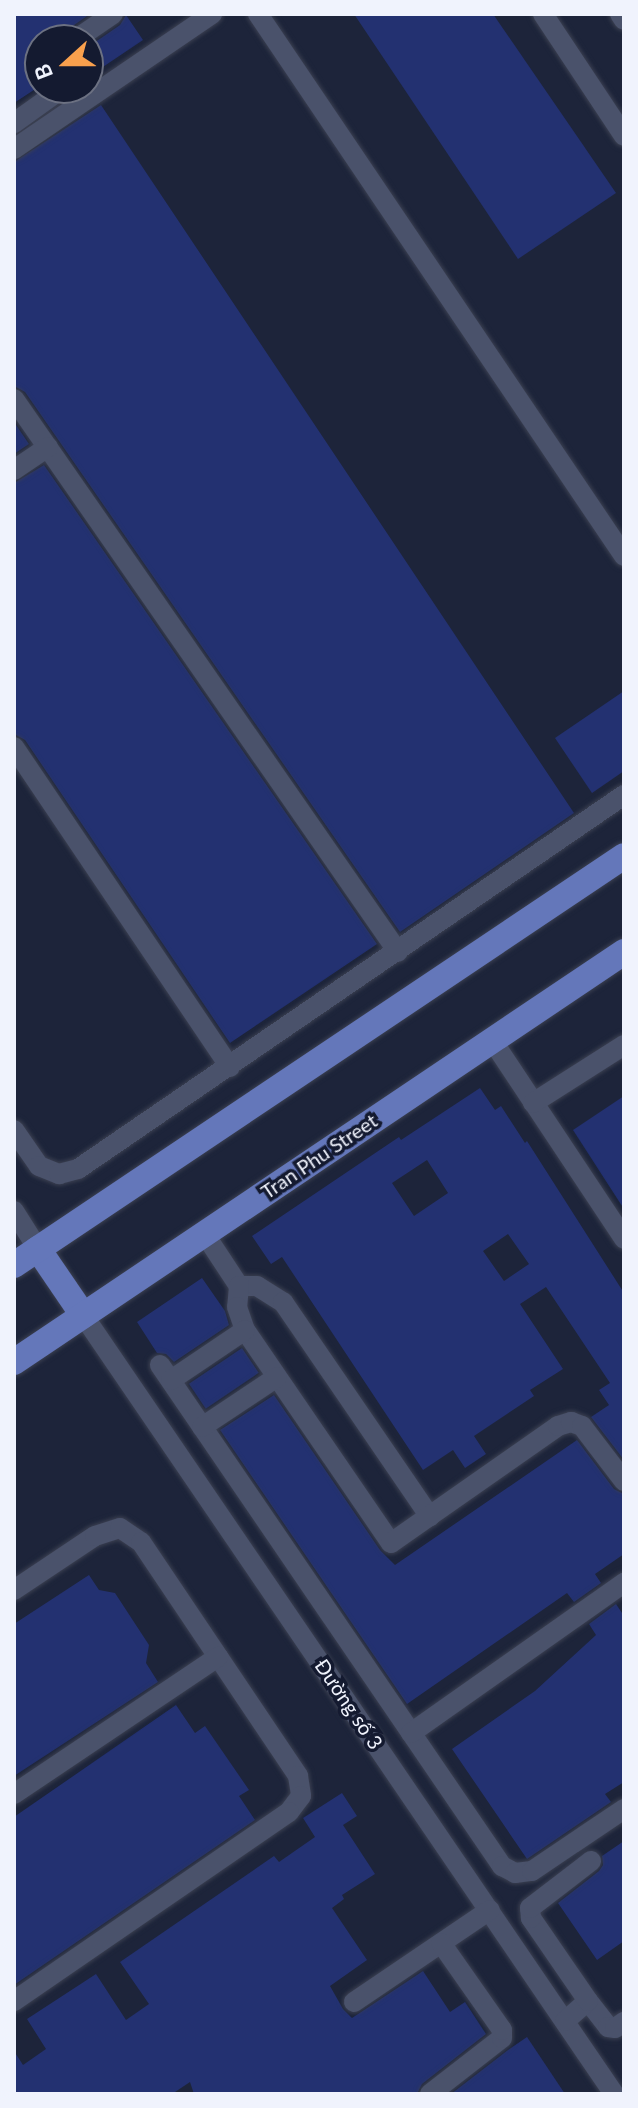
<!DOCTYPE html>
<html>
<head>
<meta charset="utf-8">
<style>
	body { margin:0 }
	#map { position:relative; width:638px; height:2108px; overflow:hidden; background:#1d243a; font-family:Lato,sans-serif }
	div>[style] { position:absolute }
	.building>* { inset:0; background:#233171; transform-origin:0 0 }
	.roads { filter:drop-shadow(0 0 2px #3b4051) drop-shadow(0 0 2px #3b4051) }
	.minor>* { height:20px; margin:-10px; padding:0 10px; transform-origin:10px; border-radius:10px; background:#4a526b }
	.major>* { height:26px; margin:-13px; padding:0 13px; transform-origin:13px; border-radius:13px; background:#6477ba }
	span { translate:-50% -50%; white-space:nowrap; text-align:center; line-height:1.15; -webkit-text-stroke:7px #141a30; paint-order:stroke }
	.street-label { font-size:20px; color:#f0f3fd }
	.frame { position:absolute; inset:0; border:16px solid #f0f3fd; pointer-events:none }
	.north { position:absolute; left:24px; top:24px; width:80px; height:80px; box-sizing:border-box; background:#141a30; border:2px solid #6c7182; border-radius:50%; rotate:249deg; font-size:22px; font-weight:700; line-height:32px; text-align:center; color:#f0f3fd }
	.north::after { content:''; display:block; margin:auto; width:28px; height:36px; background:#f9a04d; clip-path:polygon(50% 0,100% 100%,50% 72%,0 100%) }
</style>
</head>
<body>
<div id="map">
	<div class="building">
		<i style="clip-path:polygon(14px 14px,90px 14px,67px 30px,62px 40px,40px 40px,40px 49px,29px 53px,40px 69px,40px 86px,14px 103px)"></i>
		<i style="clip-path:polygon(354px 14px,493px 14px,616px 193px,518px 259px)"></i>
		<i style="clip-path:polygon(126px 15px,143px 40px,88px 77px,88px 47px,120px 25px)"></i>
		<i style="clip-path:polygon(101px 105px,574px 813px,400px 932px,25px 392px,14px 386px,14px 162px)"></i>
		<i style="clip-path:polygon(14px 422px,29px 444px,14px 454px)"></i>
		<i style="clip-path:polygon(44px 465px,377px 944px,230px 1043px,25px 740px,14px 734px,14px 483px)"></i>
		<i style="clip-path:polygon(624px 691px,624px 771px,592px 793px,555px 738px)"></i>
		<i style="clip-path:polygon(evenodd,480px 1088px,495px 1110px,501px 1106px,525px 1143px,527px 1141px,624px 1293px,624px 1460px,591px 1417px,609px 1405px,599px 1390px,610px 1383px,546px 1287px,520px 1304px,563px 1369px,530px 1390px,534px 1396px,474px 1436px,486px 1454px,465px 1468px,453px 1450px,423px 1470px,282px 1257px,271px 1264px,252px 1236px,399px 1137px,401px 1140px,480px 1088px,427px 1160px,448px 1193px,414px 1216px,392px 1183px,427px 1160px,480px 1088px,508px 1234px,529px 1264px,504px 1281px,483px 1251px,508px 1234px)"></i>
		<i style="clip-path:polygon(624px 1096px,624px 1209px,573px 1130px)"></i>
		<i style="clip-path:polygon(202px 1278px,225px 1311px,229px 1325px,174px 1362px,166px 1354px,157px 1353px,137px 1322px)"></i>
		<i style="left:242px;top:1348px;width:30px;height:64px;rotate:56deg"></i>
		<i style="clip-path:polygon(274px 1395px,380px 1550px,395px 1565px,577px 1440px,614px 1489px,624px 1494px,624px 1554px,595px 1574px,601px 1583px,574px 1602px,567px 1593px,407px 1704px,220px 1430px)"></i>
		<i style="clip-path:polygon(89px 1575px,99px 1590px,115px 1593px,149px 1645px,146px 1663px,158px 1682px,14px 1776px,14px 1624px)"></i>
		<i style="clip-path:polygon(616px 1604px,624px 1616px,624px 1782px,605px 1794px,611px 1802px,527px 1859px,452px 1749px,535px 1691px,596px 1635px,589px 1624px)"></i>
		<i style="clip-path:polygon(176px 1705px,195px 1733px,205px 1726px,249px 1790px,239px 1796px,255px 1820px,14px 1985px,14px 1817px)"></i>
		<i style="clip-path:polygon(342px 1793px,357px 1816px,343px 1825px,375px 1874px,342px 1895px,344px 1899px,332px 1908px,367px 1960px,330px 1986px,343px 2009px,352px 2018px,423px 1971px,450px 2012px,465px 2002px,486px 2034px,422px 2084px,417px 2094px,194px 2094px,190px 2082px,172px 2094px,14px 2094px,14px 2051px,23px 2065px,46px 2049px,27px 2019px,96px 1974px,126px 2020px,149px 2004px,120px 1962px,274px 1856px,279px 1862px,315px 1837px,303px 1818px)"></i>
		<i style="clip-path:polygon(624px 1841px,624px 1941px,597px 1960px,558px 1903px,599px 1871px,603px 1865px,602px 1856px)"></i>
		<i style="clip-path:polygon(527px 2037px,565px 2094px,451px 2094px,508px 2050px)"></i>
	</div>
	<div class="roads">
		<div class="minor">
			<i style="left:258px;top:14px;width:654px;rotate:55.97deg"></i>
			<i style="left:543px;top:14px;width:146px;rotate:56.4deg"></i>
			<i style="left:620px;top:14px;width:7px;rotate:56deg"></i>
			<i style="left:75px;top:40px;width:46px;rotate:-34.4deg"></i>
			<i style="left:14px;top:123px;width:60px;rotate:-35.5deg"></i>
			<i style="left:14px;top:149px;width:240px;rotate:-34.3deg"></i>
			<i style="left:14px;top:399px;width:673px;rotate:55.22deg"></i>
			<i style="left:14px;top:470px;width:41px;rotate:-34.1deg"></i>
			<i style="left:14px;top:747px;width:386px;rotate:56deg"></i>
			<i style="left:492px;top:1040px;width:239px;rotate:56.4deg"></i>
			<i style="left:533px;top:1103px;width:108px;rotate:-32.5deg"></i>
			<i style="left:14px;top:1130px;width:44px;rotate:55.2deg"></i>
			<i style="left:39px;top:1166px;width:22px;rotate:22deg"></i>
			<i style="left:59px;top:1174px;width:20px;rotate:-15deg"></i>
			<i style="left:78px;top:1169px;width:662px;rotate:-34.41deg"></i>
			<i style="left:14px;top:1211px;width:45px;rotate:57.7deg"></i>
			<i style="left:204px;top:1233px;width:64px;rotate:56.6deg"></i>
			<i style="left:239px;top:1286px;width:18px"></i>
			<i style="left:257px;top:1286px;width:31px;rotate:32deg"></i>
			<i style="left:283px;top:1302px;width:260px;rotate:55.6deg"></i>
			<i style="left:239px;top:1286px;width:21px;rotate:95deg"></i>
			<i style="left:237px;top:1307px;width:24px;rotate:71deg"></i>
			<i style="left:245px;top:1330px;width:258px;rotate:55.6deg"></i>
			<i style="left:391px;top:1543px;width:204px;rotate:-35deg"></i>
			<i style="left:558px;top:1426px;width:14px;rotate:-17deg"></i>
			<i style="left:571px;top:1422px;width:12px;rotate:20deg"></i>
			<i style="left:582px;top:1426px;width:69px;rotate:52.6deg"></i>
			<i style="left:83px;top:1315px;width:943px;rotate:55.72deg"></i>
			<i style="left:160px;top:1365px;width:607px;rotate:55.68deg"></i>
			<i style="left:502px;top:1866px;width:15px;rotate:28deg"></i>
			<i style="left:515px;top:1873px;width:17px;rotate:-7deg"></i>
			<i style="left:532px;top:1871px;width:111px;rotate:-34deg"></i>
			<i style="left:171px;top:1380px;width:89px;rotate:-34deg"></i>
			<i style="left:202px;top:1427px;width:90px;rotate:-33.7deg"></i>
			<i style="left:14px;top:1590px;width:97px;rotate:-33.7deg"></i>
			<i style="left:95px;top:1536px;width:26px;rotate:-18deg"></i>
			<i style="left:120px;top:1528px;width:25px;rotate:34deg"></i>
			<i style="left:141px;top:1542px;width:282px;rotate:56.1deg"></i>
			<i style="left:298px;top:1776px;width:20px;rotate:81deg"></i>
			<i style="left:301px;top:1796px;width:20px;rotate:127deg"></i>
			<i style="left:289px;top:1812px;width:334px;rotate:145.5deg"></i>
			<i style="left:411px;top:1733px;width:261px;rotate:-35.2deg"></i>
			<i style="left:14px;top:1794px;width:246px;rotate:-33.9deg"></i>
			<i style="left:588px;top:2001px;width:33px;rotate:52deg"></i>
			<i style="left:608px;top:2027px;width:7px;rotate:8deg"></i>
			<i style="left:615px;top:2028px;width:11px;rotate:-34deg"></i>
			<i style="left:354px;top:2002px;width:164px;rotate:-34.1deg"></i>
			<i style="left:565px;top:2021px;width:30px;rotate:-41deg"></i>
			<i style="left:588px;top:2001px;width:101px;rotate:-124.5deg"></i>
			<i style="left:531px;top:1918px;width:10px;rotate:-96deg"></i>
			<i style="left:530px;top:1908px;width:77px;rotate:-37.6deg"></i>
			<i style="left:430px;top:2094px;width:91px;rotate:-37.9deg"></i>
			<i style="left:502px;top:2038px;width:8px;rotate:-90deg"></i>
			<i style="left:502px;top:2030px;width:106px;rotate:-125deg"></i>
		</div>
		<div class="major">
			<i style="left:38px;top:1249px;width:80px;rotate:55.7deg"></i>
			<i style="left:14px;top:1265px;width:734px;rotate:-33.84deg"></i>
			<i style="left:14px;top:1362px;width:735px;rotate:-33.91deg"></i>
		</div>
	</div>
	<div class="street-label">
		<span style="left:319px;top:1156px;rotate:-34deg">Tran Phu Street</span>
		<span style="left:349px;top:1704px;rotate:56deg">Đường số 3</span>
	</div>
	<div class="frame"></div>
	<div class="north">B</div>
</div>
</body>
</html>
